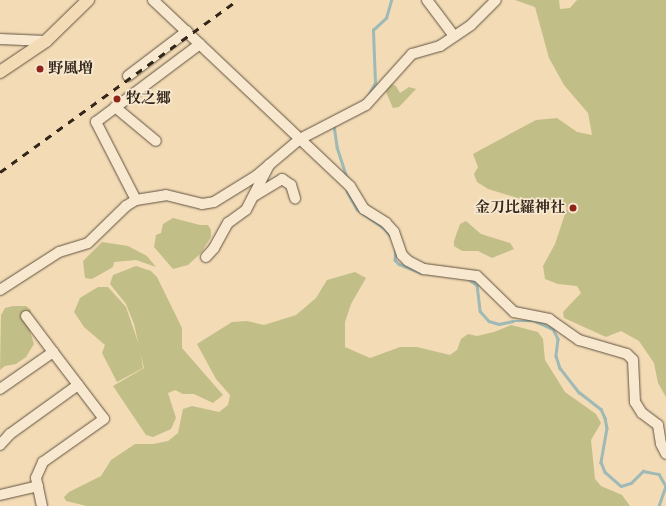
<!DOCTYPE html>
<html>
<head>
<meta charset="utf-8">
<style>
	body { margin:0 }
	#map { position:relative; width:666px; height:506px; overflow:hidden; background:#f2dbb5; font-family:"IM FELL DW Pica","Noto Serif JP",serif }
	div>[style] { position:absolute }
	.green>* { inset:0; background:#c2be88 }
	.stream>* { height:2.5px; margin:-1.25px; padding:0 1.25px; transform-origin:1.25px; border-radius:1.25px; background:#9eb9b6 }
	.roads { filter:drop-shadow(0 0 1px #625240) drop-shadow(0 0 1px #625240) }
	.minor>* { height:10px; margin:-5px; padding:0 5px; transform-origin:5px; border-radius:5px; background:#f7e8cf }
	.major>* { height:12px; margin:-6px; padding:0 6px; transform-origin:6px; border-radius:6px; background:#f2dbb5 }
	.rail>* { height:2.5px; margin-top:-1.25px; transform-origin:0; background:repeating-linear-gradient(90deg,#322519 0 7px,transparent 0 14px) }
	.dots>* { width:11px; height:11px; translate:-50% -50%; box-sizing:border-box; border:2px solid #f7e8cf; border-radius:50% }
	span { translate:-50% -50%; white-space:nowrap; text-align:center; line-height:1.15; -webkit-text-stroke:3.5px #f7e8cf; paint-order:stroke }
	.poi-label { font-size:15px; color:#322519; font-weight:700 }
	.left { translate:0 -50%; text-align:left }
	.right { translate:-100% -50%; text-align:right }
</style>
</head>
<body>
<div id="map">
	<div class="green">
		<i style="clip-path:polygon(515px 0,559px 0,560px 9px,570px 8px,577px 0,666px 0,666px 397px,658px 383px,654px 363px,639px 341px,621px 331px,606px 337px,564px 318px,563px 312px,581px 293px,577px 286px,558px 284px,545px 279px,543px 266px,555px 244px,567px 208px,561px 201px,524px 200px,488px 189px,477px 182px,474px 174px,478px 167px,473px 154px,536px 120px,557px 118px,577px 132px,592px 135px,588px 113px,564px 85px,549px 58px,535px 7px)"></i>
		<i style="clip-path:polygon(392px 84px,396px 86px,400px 93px,409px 87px,416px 89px,399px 107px,393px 108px,386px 92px,387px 86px)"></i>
		<i style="clip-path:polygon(173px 218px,200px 225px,208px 225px,211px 230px,211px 237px,201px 253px,188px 265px,173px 269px,154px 247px,156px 235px,161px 233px,163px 224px)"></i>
		<i style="clip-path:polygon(466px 221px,481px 234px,510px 243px,514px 249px,492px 258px,478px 251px,462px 251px,454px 246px,454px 241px,460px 224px)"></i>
		<i style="clip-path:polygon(102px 242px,128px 246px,147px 256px,156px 267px,136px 260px,114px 262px,113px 267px,92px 279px,85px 278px,83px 261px)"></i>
		<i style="clip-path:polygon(136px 266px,151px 271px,157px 277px,182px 328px,182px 348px,223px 395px,213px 403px,194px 394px,183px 394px,175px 390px,168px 393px,176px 418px,171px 429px,153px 437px,146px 435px,113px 386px,144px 368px,134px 324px,126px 304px,110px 284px,113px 275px)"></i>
		<i style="clip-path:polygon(355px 272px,366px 278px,351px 304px,345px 322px,345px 347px,370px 358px,400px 347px,417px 347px,450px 355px,457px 350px,461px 339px,468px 334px,477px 336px,494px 332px,511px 325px,538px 332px,543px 339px,545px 360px,565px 392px,596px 414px,601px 423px,591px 440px,595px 479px,601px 486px,622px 495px,630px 506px,87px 506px,66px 501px,64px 497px,69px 492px,101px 476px,111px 460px,135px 444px,153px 444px,168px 441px,178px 433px,183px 409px,192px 406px,219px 412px,228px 405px,230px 395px,216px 379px,197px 344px,232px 322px,247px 321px,264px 325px,296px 315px,316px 298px,327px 280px)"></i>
		<i style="clip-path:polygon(98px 287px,108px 287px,126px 307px,140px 348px,143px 368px,117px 382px,102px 353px,105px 345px,84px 327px,74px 312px,80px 298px)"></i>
		<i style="clip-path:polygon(13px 306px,26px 306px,31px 310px,31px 318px,28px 325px,34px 344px,26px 357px,16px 364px,5px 366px,0 370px,1px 315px,5px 308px)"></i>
	</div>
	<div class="stream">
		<i style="left:368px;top:96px;width:15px;rotate:-62deg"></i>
		<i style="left:375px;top:83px;width:53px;rotate:-92.2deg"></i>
		<i style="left:373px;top:30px;width:18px;rotate:-43deg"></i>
		<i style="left:386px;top:18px;width:19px;rotate:-74deg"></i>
		<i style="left:334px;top:125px;width:22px;rotate:82deg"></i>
		<i style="left:337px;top:147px;width:33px;rotate:72deg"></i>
		<i style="left:347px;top:191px;width:21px;rotate:61deg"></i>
		<i style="left:357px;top:209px;width:33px;rotate:35deg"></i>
		<i style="left:384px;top:228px;width:13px;rotate:51deg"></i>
		<i style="left:396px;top:249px;width:11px;rotate:95deg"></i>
		<i style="left:395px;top:260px;width:6px;rotate:45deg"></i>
		<i style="left:399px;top:264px;width:24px;rotate:22deg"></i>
		<i style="left:470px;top:280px;width:9px;rotate:36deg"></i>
		<i style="left:477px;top:285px;width:26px;rotate:83deg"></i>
		<i style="left:480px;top:311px;width:13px;rotate:48deg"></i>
		<i style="left:489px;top:321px;width:10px;rotate:17deg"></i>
		<i style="left:499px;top:324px;width:14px;rotate:-12deg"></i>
		<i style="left:513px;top:321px;width:22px"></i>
		<i style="left:535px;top:321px;width:20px;rotate:24deg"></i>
		<i style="left:553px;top:329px;width:11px;rotate:63deg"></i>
		<i style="left:558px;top:339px;width:17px;rotate:97deg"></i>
		<i style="left:556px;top:356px;width:13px;rotate:72deg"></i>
		<i style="left:560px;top:368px;width:31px;rotate:52deg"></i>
		<i style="left:579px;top:392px;width:28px;rotate:38deg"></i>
		<i style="left:601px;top:409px;width:10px;rotate:66deg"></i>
		<i style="left:605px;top:418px;width:10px;rotate:79deg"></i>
		<i style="left:607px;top:428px;width:35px;rotate:100deg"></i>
		<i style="left:601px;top:462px;width:11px;rotate:68deg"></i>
		<i style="left:605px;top:472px;width:21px;rotate:41deg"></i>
		<i style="left:621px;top:486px;width:10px;rotate:-17deg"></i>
		<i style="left:631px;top:483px;width:17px;rotate:-45deg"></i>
		<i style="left:643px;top:471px;width:16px;rotate:11deg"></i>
		<i style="left:659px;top:474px;width:14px;rotate:60deg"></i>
		<i style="left:666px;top:486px;width:21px;rotate:109deg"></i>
	</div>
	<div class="roads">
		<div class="minor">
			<i style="left:153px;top:0;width:271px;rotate:43.4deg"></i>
			<i style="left:350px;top:186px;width:27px;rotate:59deg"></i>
			<i style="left:364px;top:209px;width:26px;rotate:32deg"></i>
			<i style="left:386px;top:223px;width:12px;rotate:48deg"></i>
			<i style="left:394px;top:232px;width:24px;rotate:71deg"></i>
			<i style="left:402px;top:255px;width:8px;rotate:45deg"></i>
			<i style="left:408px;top:261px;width:18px;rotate:27deg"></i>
			<i style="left:424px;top:269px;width:53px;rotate:7.5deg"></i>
			<i style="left:477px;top:276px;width:52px;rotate:44.2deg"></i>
			<i style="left:514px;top:312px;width:36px;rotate:11deg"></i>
			<i style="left:549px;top:319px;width:37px;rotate:35deg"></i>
			<i style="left:579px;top:340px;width:50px;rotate:16.3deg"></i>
			<i style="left:627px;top:354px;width:8px;rotate:45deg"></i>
			<i style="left:633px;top:360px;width:42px;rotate:87.3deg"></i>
			<i style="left:635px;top:402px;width:13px;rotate:58deg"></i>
			<i style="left:642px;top:413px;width:20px;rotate:37deg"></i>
			<i style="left:658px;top:425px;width:19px;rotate:81deg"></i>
			<i style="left:661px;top:444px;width:11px;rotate:63deg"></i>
			<i style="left:427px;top:0;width:45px;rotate:53.1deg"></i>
			<i style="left:0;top:39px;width:46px;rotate:2.5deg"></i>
			<i style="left:128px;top:76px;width:74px;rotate:-37.3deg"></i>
			<i style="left:115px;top:107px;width:53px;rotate:39.7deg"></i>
			<i style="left:254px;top:196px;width:33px;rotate:-31deg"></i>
			<i style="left:282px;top:179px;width:11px;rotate:34deg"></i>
			<i style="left:291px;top:185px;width:14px;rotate:73deg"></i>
			<i style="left:136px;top:200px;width:88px;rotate:-117.1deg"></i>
			<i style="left:96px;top:122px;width:130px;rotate:-36.9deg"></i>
			<i style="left:206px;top:257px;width:12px;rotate:-48deg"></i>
			<i style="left:214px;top:248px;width:29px;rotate:-61deg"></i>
			<i style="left:228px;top:223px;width:22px;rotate:-36deg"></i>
			<i style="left:246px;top:210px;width:51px;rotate:-62.9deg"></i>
			<i style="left:0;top:290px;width:70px;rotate:-32.8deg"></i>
			<i style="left:59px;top:252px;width:30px;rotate:-17deg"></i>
			<i style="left:88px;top:243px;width:53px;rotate:-44.2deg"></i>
			<i style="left:126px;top:206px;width:12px;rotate:-31deg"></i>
			<i style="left:136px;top:200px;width:30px;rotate:-9deg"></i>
			<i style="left:166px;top:195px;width:37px;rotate:14deg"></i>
			<i style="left:202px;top:204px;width:12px;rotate:-9deg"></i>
			<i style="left:214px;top:202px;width:49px;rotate:-31.8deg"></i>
			<i style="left:256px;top:176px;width:57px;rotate:-40.1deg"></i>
			<i style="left:300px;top:139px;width:74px;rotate:-27.3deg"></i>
			<i style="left:366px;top:105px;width:69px;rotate:-48deg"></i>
			<i style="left:412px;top:54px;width:29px;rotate:-16deg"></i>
			<i style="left:440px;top:46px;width:37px;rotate:-34deg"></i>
			<i style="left:471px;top:25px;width:35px;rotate:-45deg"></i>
			<i style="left:26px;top:316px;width:45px;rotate:53.1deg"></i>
			<i style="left:0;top:389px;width:65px;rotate:-34.9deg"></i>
			<i style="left:53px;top:352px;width:84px;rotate:52.7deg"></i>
			<i style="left:104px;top:419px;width:75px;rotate:144.8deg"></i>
			<i style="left:43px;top:462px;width:17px;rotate:114deg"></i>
			<i style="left:36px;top:478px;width:29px;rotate:78deg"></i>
			<i style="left:0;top:445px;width:15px;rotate:-48deg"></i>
			<i style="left:10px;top:434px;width:84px;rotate:-35.8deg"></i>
			<i style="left:0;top:495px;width:39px;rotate:-13deg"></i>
		</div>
		<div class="major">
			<i style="left:0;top:72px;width:55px;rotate:-34deg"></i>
			<i style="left:46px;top:41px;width:59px;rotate:-44.3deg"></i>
		</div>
	</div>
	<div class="rail">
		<i style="left:0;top:172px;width:294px;rotate:-35.9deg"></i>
	</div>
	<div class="dots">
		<i style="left:40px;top:69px;background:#8f2418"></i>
		<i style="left:117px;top:99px;background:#8f2418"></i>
		<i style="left:573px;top:208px;background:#8f2418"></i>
	</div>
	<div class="poi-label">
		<span class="left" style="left:48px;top:69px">野風増</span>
		<span class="left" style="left:126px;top:99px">牧之郷</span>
		<span class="right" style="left:565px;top:208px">金刀比羅神社</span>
	</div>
</div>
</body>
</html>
